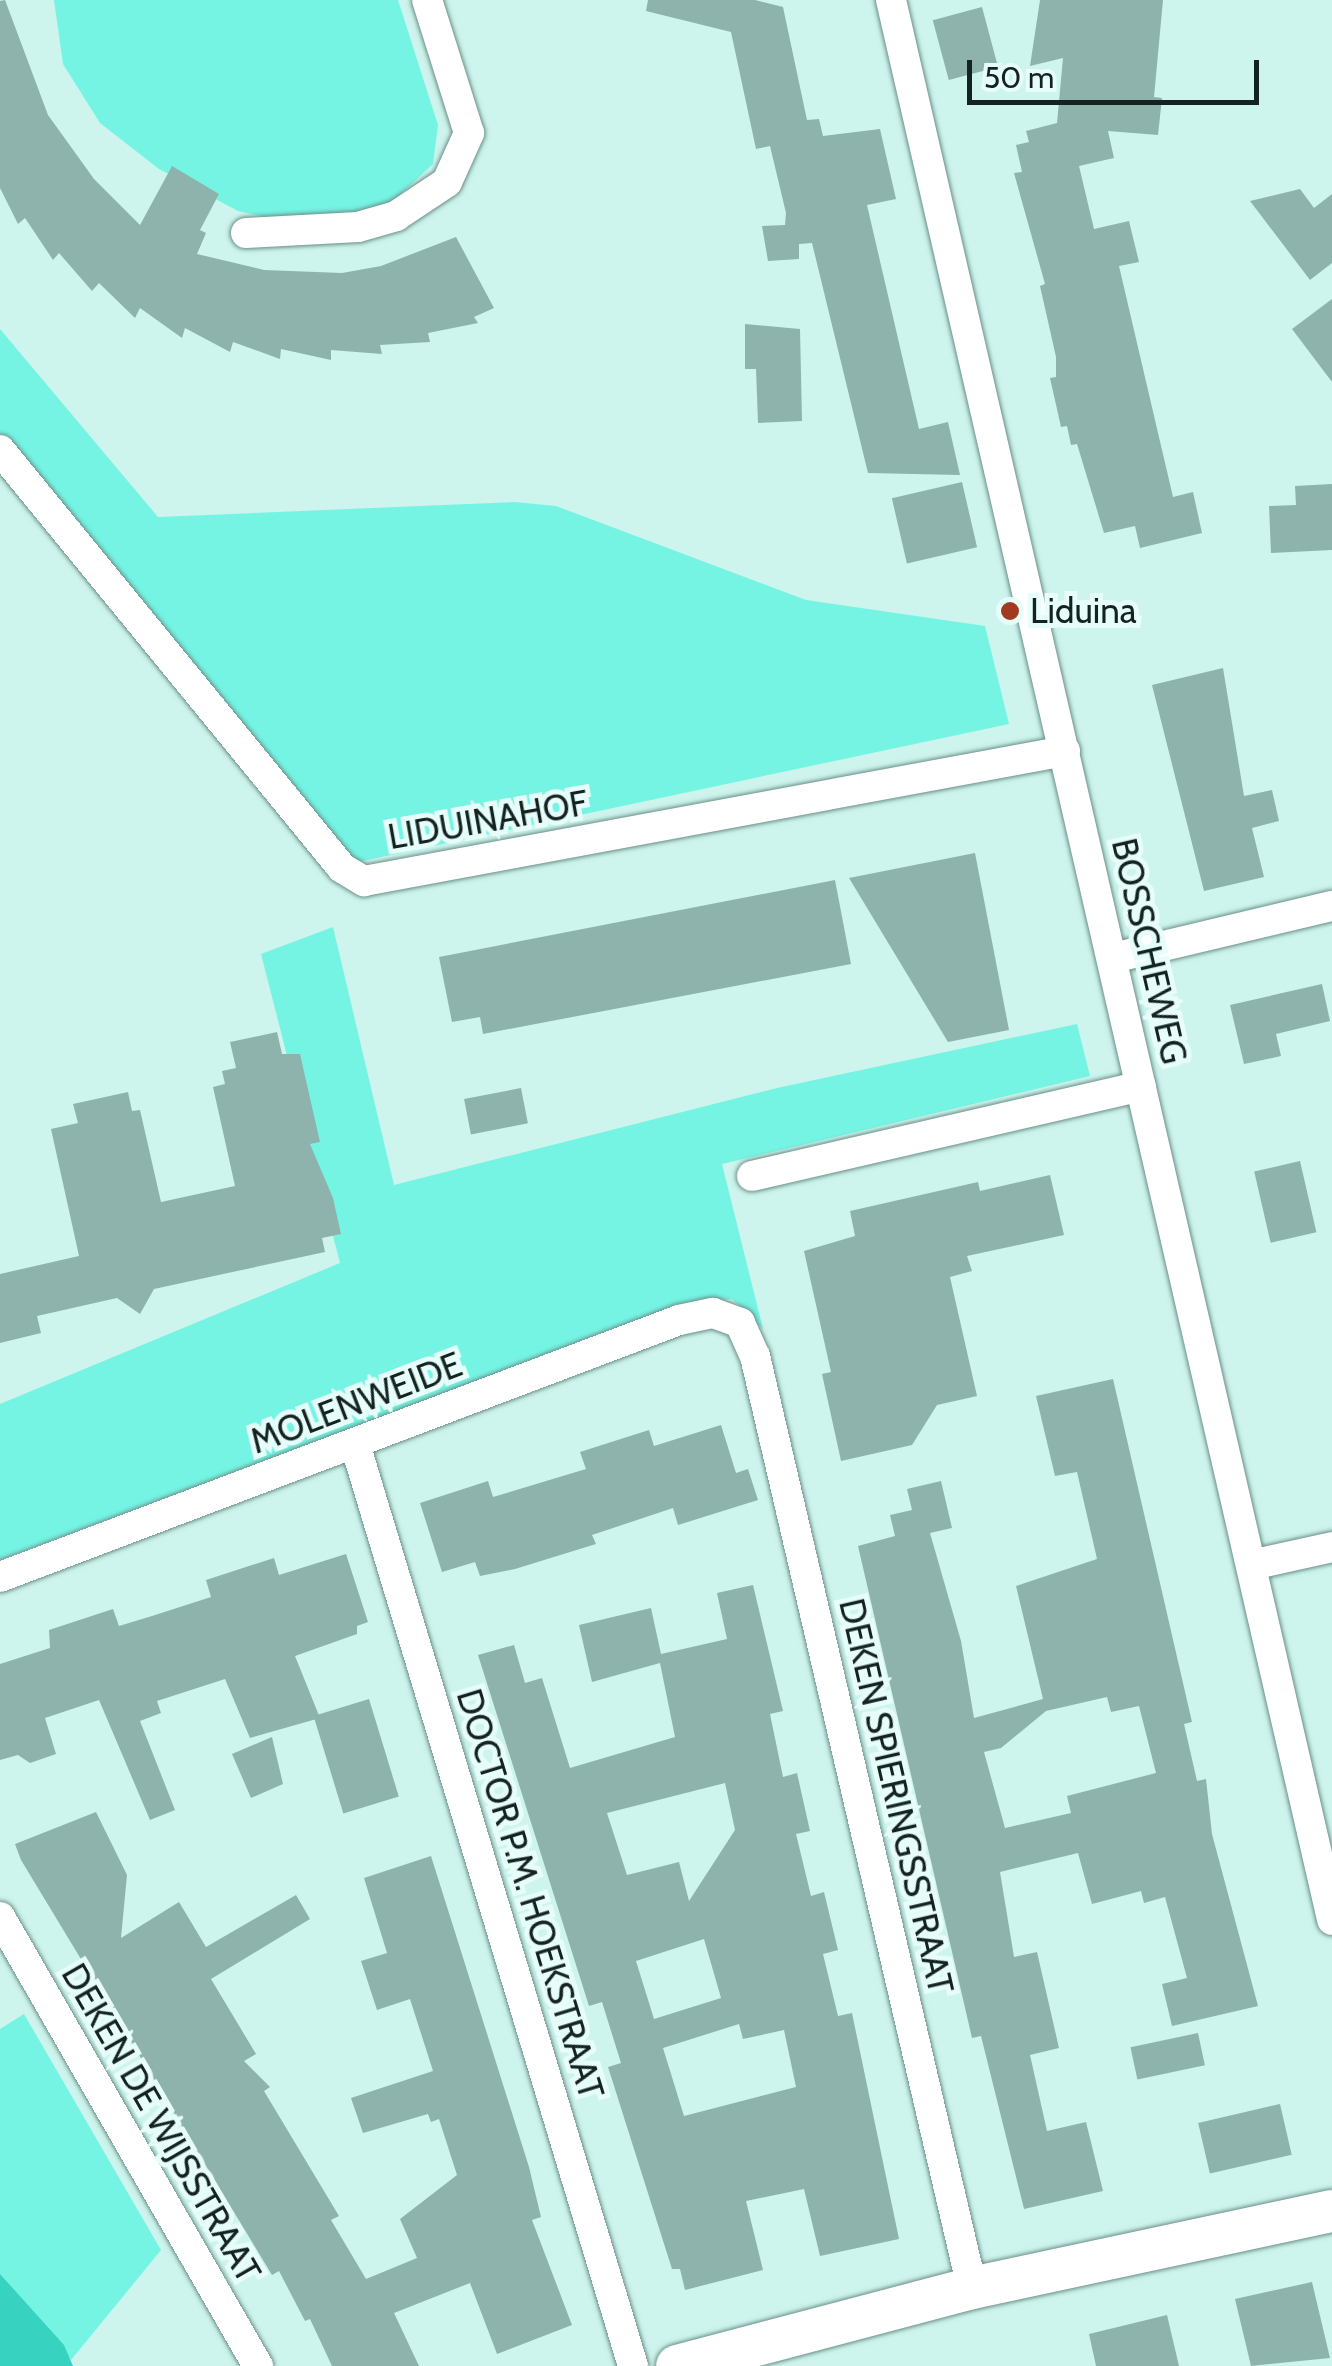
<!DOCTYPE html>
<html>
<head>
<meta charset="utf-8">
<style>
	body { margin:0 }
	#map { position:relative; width:1332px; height:2366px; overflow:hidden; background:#cdf4ed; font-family:Cabin,sans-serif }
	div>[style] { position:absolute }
	.green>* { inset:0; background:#75f4e4 }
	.water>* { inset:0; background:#38d2c1 }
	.building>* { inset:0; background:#8eb3ad; transform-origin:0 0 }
	.roads { filter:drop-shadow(0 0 2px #6b8f89) drop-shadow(0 0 2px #6b8f89) }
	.street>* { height:30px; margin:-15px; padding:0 15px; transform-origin:15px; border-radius:15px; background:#fff }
	.secondary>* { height:42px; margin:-21px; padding:0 21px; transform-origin:21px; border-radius:21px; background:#fff }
	.dots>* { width:28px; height:28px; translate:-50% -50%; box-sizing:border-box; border:5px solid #e6fdf9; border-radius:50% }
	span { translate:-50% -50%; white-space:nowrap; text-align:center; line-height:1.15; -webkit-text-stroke:10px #e6fdf9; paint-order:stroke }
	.poi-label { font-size:35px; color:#142321 }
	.left { translate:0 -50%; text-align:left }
	.street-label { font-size:35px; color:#142321 }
	.scale { position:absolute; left:967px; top:60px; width:292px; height:45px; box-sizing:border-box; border:5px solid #142321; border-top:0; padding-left:12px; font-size:30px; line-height:35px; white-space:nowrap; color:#142321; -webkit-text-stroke:8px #e6fdf9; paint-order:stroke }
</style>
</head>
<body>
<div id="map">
	<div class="green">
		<i style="clip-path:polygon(54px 0,398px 0,438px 125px,433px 164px,392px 202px,364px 213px,279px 220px,238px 211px,159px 169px,100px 123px,63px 64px)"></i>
		<i style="clip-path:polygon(0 329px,158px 517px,515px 502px,556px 506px,806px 600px,985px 626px,1009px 724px,353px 863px,0 437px)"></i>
		<i style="clip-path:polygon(333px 927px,394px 1185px,777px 1088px,1077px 1024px,1090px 1076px,722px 1164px,763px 1329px,732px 1299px,684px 1303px,0 1560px,0 1404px,340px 1263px,261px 954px)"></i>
		<i style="clip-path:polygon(24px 2014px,161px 2250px,71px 2360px,0 2274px,0 2029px)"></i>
	</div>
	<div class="water">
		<i style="clip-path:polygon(0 2274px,64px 2345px,73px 2366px,0 2366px)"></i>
	</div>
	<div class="building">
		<i style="clip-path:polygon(5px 0,48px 115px,94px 179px,140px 225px,172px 166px,219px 194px,200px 230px,206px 233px,197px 254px,264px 270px,342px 273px,381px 266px,456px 237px,494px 308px,474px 317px,478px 323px,428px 333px,430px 342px,380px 345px,382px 354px,331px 350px,331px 360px,281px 349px,280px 359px,233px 342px,230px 352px,185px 328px,182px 338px,140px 308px,135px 318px,99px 283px,92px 291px,59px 253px,53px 260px,25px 218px,18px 224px,0 188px,0 1px)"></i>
		<i style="clip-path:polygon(648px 0,755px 0,783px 7px,807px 120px,819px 119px,823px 136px,880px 129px,896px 199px,867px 205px,919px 429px,948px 422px,960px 475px,868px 473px,812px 243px,799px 244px,799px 259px,768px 261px,762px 226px,785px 225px,786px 213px,770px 146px,756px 149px,731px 32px,646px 11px)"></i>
		<i style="clip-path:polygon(1040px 0,1163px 0,1154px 97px,1162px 98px,1158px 135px,1108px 131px,1114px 158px,1079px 166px,1094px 229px,1129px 221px,1139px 262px,1119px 266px,1173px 497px,1193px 492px,1202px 533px,1140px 548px,1135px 526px,1104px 533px,1077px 444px,1071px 445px,1067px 426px,1061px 427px,1050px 378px,1056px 377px,1056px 357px,1040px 286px,1045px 284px,1014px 173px,1022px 172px,1016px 145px,1029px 142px,1026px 131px,1057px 123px,1063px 58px,1030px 66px)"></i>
		<i style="left:982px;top:7px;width:62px;height:51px;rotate:75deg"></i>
		<i style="clip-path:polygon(1300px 189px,1314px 208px,1332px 194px,1332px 263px,1310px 280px,1250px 201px)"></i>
		<i style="clip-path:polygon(1332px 299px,1332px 382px,1292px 329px)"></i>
		<i style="clip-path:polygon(745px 324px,800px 329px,802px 421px,758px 423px,756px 369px,745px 369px)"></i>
		<i style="left:962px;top:482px;width:67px;height:72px;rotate:77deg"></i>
		<i style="clip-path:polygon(1332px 484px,1332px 550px,1271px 553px,1269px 506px,1296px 505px,1295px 486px)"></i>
		<i style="clip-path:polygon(1223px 668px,1244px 796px,1272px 790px,1279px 821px,1252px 828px,1264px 877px,1204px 891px,1152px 685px)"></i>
		<i style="clip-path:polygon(975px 853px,1009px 1030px,948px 1042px,849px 878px)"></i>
		<i style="clip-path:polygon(835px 880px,851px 964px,483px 1034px,480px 1017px,452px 1022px,439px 957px)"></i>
		<i style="clip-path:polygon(1322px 984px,1330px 1021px,1276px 1034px,1281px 1056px,1244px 1064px,1230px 1005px)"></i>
		<i style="clip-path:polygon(277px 1032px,282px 1054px,300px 1054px,320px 1142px,310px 1144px,333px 1198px,341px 1234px,322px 1238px,325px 1252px,154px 1289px,140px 1314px,117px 1298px,37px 1316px,41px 1333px,0 1343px,0 1274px,79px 1256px,51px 1129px,78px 1123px,73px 1104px,128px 1092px,132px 1111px,140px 1110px,161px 1202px,235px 1186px,213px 1087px,225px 1084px,222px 1071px,236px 1068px,230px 1042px)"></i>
		<i style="left:521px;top:1088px;width:36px;height:58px;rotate:79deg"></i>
		<i style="left:1300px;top:1161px;width:73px;height:47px;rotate:77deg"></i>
		<i style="clip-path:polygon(1050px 1175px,1064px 1235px,967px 1256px,972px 1271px,950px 1277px,977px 1396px,937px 1405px,912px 1445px,841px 1461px,822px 1374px,831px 1372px,804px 1251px,855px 1236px,850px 1211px,978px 1182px,980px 1191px)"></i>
		<i style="clip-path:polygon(evenodd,1113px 1379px,1192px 1722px,1184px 1724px,1197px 1781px,1206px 1779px,1212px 1834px,1258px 2006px,1172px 2026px,1162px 1984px,1187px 1978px,1165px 1897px,1144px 1903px,1141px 1891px,1092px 1904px,1078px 1853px,1000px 1872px,1014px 1957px,1037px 1952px,1059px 2048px,1030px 2055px,1047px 2131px,1086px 2122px,1103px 2191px,1024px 2209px,981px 2036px,972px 2038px,858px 1546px,895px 1536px,890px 1515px,912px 1510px,907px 1489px,941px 1481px,952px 1528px,930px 1533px,961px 1641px,974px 1718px,1043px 1699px,1016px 1586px,1097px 1559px,1077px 1472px,1055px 1476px,1036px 1396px,1113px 1379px,1107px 1697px,1111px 1712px,1139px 1706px,1156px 1773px,1067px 1796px,1071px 1813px,1005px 1828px,984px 1752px,1001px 1748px,1046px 1711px,1107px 1697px)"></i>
		<i style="clip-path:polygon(721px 1425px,736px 1473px,748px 1469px,758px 1500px,678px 1525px,673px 1508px,592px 1535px,596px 1544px,515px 1569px,480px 1576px,475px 1562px,442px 1572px,420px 1503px,488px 1481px,493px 1497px,586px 1469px,580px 1452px,649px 1430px,654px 1446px)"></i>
		<i style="clip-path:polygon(346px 1554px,368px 1622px,357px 1626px,357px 1634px,295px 1656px,320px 1718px,250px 1738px,225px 1679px,157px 1701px,161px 1713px,140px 1721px,175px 1810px,150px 1820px,99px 1700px,45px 1718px,56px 1754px,30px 1763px,18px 1755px,0 1760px,0 1664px,50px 1648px,49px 1630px,113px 1609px,119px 1626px,152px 1616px,211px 1597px,206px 1580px,274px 1558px,279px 1575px)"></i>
		<i style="clip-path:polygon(evenodd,753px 1585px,783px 1711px,770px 1714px,783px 1777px,797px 1773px,810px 1831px,796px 1834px,811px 1896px,824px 1892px,838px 1950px,823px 1954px,838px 2016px,852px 2013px,899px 2239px,820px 2256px,804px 2189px,746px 2201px,763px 2270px,685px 2290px,680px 2269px,672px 2269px,608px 2067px,621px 2063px,602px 2002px,589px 2006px,478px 1655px,514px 1645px,525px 1683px,542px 1678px,570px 1768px,675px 1737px,660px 1663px,592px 1682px,579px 1625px,651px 1608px,661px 1654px,727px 1639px,717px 1593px,753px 1585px,725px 1783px,735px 1830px,689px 1901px,679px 1862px,627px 1875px,607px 1813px,725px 1783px,753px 1585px,704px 1939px,721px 1998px,654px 2019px,636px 1961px,704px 1939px,753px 1585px,739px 2024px,743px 2039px,784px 2030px,796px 2087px,684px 2116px,663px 2048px,739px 2024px)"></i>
		<i style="left:369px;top:1699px;width:102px;height:58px;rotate:73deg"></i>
		<i style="clip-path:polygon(272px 1737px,283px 1784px,251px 1798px,232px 1754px)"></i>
		<i style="clip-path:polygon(96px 1812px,127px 1875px,121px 1938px,179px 1902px,206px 1947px,296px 1895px,310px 1919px,211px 1979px,256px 2054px,244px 2061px,270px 2087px,264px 2091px,339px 2216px,331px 2220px,366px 2279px,417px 2258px,400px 2219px,457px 2175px,439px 2119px,431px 2122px,428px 2114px,363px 2133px,351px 2098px,433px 2071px,410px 1999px,377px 2010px,361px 1961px,387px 1953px,364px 1878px,431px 1856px,529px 2167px,541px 2217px,532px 2220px,572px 2325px,497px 2354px,470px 2283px,394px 2313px,419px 2366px,332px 2366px,310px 2319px,305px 2321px,279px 2271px,272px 2275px,21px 1860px,15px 1844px)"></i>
		<i style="left:1198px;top:2033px;width:33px;height:69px;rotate:78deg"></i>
		<i style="left:1280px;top:2104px;width:52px;height:84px;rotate:77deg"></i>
		<i style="clip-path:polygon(1312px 2282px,1330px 2358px,1251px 2366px,1235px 2299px)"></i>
		<i style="clip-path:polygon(1167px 2315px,1179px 2366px,1096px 2366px,1089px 2334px)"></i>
	</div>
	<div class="roads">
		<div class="street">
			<i style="left:891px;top:0;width:1970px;rotate:77.06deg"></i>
			<i style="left:246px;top:233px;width:112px;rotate:-3.1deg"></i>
			<i style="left:358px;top:227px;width:40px;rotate:-16deg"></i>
			<i style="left:396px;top:216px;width:61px;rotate:-33.7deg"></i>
			<i style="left:447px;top:182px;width:54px;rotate:-65.8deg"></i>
			<i style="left:469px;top:133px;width:139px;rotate:-107.5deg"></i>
			<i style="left:0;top:450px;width:540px;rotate:50.71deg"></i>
			<i style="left:342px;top:868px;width:26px;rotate:31deg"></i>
			<i style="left:364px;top:881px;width:713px;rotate:-10.51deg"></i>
			<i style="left:1113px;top:958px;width:225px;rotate:-13.4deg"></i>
			<i style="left:752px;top:1176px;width:399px;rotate:-13deg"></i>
			<i style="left:355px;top:1444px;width:963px;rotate:73.22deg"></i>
			<i style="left:1251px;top:1565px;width:83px;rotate:-12.5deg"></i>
			<i style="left:0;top:1577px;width:726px;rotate:-20.73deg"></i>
			<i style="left:679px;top:1320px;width:35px;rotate:-12deg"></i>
			<i style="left:713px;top:1313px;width:29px;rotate:20deg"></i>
			<i style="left:740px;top:1323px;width:36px;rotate:66deg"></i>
			<i style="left:755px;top:1356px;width:957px;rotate:76.89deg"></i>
			<i style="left:0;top:1917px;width:518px;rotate:60.12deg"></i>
		</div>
		<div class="secondary">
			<i style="left:677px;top:2366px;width:305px;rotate:-14.8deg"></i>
			<i style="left:972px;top:2288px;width:368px;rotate:-12.1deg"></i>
		</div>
	</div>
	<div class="dots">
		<i style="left:1010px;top:611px;background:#a23921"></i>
	</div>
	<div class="poi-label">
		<span class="left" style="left:1030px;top:611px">Liduina</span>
	</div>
	<div class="street-label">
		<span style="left:488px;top:820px;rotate:-10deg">LIDUINAHOF</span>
		<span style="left:1149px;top:951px;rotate:77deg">BOSSCHEWEG</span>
		<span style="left:356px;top:1403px;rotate:-21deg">MOLENWEIDE</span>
		<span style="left:896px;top:1796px;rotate:77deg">DEKEN SPIERINGSSTRAAT</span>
		<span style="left:530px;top:1894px;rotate:73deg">DOCTOR P.M. HOEKSTRAAT</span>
		<span style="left:161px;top:2123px;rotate:60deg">DEKEN DE WIJSSTRAAT</span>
	</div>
	<div class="scale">50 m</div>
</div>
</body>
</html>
